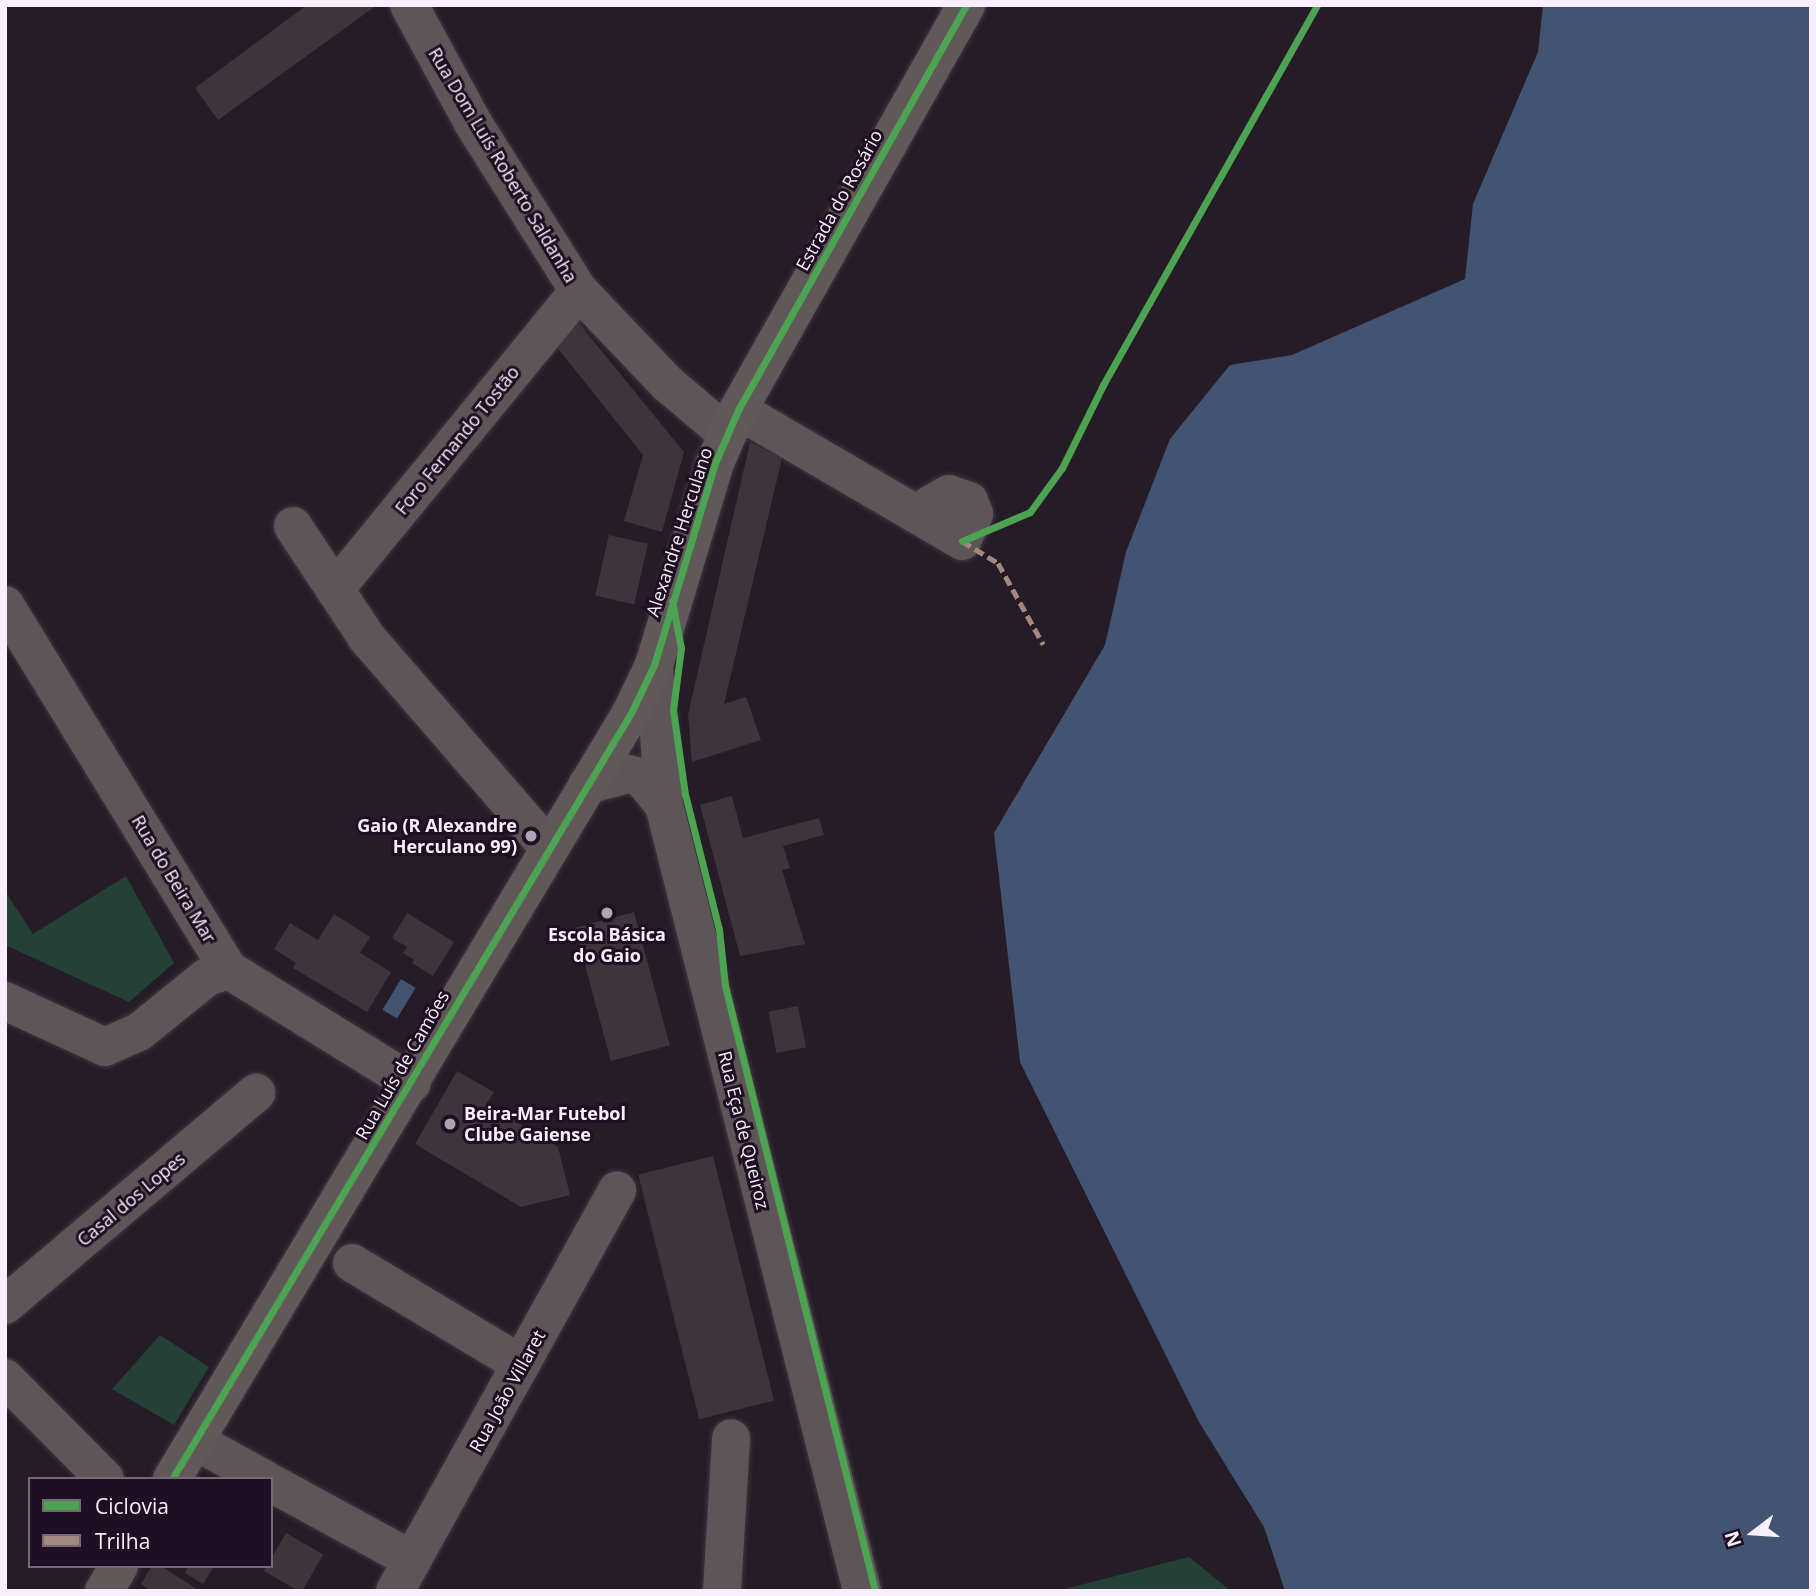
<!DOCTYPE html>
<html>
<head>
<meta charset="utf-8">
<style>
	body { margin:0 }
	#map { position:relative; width:1816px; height:1596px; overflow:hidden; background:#261c27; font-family:"Open Sans",sans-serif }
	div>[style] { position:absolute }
	.green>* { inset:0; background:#244137 }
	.water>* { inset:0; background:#435473; transform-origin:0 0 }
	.building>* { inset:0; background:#3e353c; transform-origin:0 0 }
	.roads { filter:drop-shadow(0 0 2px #3e3640) drop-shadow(0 0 2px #3e3640) }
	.street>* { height:38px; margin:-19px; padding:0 19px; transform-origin:19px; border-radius:19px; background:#5d5557 }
	.secondary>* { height:38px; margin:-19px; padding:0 19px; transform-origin:19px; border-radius:19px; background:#61585a }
	.quiet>* { height:5px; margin-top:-2.5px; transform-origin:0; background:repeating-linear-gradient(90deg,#a5887d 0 10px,transparent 0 15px) }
	.cycleway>* { height:7px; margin:-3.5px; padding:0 3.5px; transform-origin:3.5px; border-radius:3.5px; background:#4ca352 }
	.dots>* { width:19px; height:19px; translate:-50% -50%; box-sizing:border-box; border:4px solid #1f0f22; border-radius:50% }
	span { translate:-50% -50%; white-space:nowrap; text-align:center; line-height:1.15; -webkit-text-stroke:6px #1f0f22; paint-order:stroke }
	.street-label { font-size:18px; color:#f9eefb }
	.poi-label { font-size:18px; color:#f9eefb; font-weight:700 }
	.right { translate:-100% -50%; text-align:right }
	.left { translate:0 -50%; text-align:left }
	.frame { position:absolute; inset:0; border:7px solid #f9eefb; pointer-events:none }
	.legend { position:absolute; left:28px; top:1477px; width:245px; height:91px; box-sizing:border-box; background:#1f0f22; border:2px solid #766879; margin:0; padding:9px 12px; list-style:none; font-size:21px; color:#f9eefb }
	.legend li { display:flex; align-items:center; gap:14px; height:35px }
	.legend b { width:35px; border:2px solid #766879 }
	.north { position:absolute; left:1718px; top:1498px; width:70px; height:70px; -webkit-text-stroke:5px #1f0f22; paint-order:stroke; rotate:253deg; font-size:19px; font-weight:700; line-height:28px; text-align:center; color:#f9eefb }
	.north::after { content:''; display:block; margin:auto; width:24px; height:32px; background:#f9eefb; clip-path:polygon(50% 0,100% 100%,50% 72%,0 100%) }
</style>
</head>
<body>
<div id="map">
	<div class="green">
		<i style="clip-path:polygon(126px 876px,174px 963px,129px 1002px,5px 945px,5px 891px,33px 934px)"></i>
		<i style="clip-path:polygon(160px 1335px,209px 1367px,174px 1425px,112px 1389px)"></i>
		<i style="clip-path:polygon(1189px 1557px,1231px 1591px,1057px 1591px)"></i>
	</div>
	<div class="water">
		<i style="clip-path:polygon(1543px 5px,1811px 5px,1811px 1591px,1285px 1591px,1264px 1527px,1199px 1422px,1020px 1062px,994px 833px,1105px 645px,1126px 552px,1170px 439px,1230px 365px,1292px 355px,1465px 279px,1473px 204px,1538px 52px)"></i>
		<i style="left:401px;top:979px;width:17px;height:36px;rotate:31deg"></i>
	</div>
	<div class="building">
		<i style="clip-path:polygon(307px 5px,377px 5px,218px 120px,195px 88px)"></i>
		<i style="clip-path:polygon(573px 316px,684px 452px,662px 532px,624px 521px,643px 455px,548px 336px)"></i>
		<i style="clip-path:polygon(750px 442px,782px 458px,724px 704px,746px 697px,761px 740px,692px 762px,688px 715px)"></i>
		<i style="left:609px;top:535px;width:40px;height:62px;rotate:13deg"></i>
		<i style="clip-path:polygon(732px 796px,743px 838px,819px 818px,824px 835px,783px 846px,790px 868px,782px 870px,805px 944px,740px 956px,700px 805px)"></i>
		<i style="left:634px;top:912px;width:138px;height:61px;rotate:75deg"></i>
		<i style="clip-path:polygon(407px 913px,454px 942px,433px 976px,412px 963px,414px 960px,403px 953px,407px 947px,392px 938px)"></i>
		<i style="clip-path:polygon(334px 914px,370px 937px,360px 953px,391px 972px,367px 1012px,293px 968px,296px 963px,274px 949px,290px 923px,318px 940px)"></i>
		<i style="left:798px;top:1006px;width:42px;height:30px;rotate:79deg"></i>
		<i style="clip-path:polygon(457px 1071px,494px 1092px,486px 1104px,558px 1147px,570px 1195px,521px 1207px,415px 1144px)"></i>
		<i style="left:713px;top:1156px;width:252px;height:77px;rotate:76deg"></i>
		<i style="left:286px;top:1533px;width:43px;height:44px;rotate:30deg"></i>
		<i style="clip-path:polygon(152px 1566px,161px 1566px,200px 1591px,151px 1591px,141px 1584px)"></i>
		<i style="clip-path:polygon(189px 1566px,214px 1566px,203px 1584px,185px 1573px)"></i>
	</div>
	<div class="roads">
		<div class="street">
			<i style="left:409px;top:5px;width:134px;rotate:61.5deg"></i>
			<i style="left:473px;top:123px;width:199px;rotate:57.8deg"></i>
			<i style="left:579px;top:291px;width:129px;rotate:46.3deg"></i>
			<i style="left:668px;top:384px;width:77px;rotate:40.3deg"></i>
			<i style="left:738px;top:410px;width:259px;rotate:30.3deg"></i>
			<i style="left:962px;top:541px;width:30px;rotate:-66deg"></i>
			<i style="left:974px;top:514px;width:14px;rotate:-111deg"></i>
			<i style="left:969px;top:501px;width:21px;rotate:-161deg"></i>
			<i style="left:949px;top:494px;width:22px;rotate:150deg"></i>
			<i style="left:930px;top:505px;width:14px;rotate:120deg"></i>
			<i style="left:293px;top:526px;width:134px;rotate:56.5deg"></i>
			<i style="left:367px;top:638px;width:276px;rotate:49.1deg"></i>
			<i style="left:335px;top:589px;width:385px;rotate:-50.7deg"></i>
			<i style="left:5px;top:605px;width:428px;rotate:58.5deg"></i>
			<i style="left:229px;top:970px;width:215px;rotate:31.7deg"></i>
			<i style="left:654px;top:665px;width:140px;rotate:85.9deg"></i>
			<i style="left:664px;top:805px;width:811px;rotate:75.86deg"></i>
			<i style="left:587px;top:785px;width:42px;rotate:-15deg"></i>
			<i style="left:628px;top:774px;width:13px;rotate:13deg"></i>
			<i style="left:641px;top:777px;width:36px;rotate:51deg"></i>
			<i style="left:5px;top:1001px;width:110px;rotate:24.7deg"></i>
			<i style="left:105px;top:1047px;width:37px;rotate:-24deg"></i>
			<i style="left:139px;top:1032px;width:87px;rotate:-39deg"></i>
			<i style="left:207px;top:977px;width:23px;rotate:-18deg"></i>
			<i style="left:352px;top:1263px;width:197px;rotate:30.9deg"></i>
			<i style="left:5px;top:1305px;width:329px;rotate:-40.2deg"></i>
			<i style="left:5px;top:1378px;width:142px;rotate:45.3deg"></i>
			<i style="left:195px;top:1441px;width:79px;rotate:28.8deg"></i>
			<i style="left:271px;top:1483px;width:161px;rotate:28.6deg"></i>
			<i style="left:395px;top:1591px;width:458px;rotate:-61deg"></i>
			<i style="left:722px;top:1591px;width:153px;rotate:-86.6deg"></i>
		</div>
		<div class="secondary">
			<i style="left:172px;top:1479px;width:893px;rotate:-59.07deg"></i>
			<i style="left:631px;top:713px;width:53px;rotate:-64.4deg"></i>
			<i style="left:654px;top:665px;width:211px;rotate:-73.2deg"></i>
			<i style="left:715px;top:463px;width:58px;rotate:-66.5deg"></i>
			<i style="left:738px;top:410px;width:465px;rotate:-60.6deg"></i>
			<i style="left:104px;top:1591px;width:29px;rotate:-59deg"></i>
		</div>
	</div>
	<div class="quiet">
		<i style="left:962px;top:541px;width:42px;rotate:31.4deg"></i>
		<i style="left:998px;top:563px;width:93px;rotate:60.9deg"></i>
	</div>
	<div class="cycleway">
		<i style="left:962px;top:541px;width:74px;rotate:-23.1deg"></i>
		<i style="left:1030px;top:512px;width:54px;rotate:-54deg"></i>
		<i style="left:1062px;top:468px;width:93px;rotate:-63.7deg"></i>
		<i style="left:1103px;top:385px;width:436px;rotate:-60.6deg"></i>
		<i style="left:672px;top:601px;width:48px;rotate:79.2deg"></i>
		<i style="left:681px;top:648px;width:63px;rotate:97.4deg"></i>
		<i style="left:673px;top:710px;width:85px;rotate:81.9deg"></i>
		<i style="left:685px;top:794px;width:139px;rotate:75.9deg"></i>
		<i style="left:719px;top:929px;width:57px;rotate:84deg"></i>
		<i style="left:725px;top:986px;width:623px;rotate:76.08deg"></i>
		<i style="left:172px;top:1479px;width:893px;rotate:-59.07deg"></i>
		<i style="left:631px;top:713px;width:53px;rotate:-64.4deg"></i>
		<i style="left:654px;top:665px;width:211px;rotate:-73.2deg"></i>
		<i style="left:715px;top:463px;width:58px;rotate:-66.5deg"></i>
		<i style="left:738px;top:410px;width:465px;rotate:-60.6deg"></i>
	</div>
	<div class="dots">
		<i style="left:531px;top:836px;background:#afa4b1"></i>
		<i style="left:607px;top:913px;background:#afa4b1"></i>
		<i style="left:450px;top:1124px;background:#afa4b1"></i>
	</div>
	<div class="street-label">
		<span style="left:503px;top:165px;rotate:59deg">Rua Dom Luís Roberto Saldanha</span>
		<span style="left:839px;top:200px;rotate:-61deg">Estrada do Rosário</span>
		<span style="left:457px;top:440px;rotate:-51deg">Foro Fernando Tostão</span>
		<span style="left:679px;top:532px;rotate:-72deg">Alexandre Herculano</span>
		<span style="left:174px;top:879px;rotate:59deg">Rua do Beira Mar</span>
		<span style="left:402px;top:1065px;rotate:-60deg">Rua Luís de Camões</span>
		<span style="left:744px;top:1130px;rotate:76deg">Rua Eça de Queiroz</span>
		<span style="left:131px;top:1199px;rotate:-40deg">Casal dos Lopes</span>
		<span style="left:507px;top:1391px;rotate:-61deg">Rua João Villaret</span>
	</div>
	<div class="poi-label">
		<span class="right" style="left:517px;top:836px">Gaio (R Alexandre<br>Herculano 99)</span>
		<span style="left:607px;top:945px">Escola Básica<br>do Gaio</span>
		<span class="left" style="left:464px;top:1124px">Beira-Mar Futebol<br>Clube Gaiense</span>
	</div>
	<div class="frame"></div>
	<ul class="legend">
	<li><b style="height:9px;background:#4ca352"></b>Ciclovia</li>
	<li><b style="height:9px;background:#a5887d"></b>Trilha</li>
	</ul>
	<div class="north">N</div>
</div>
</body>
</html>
